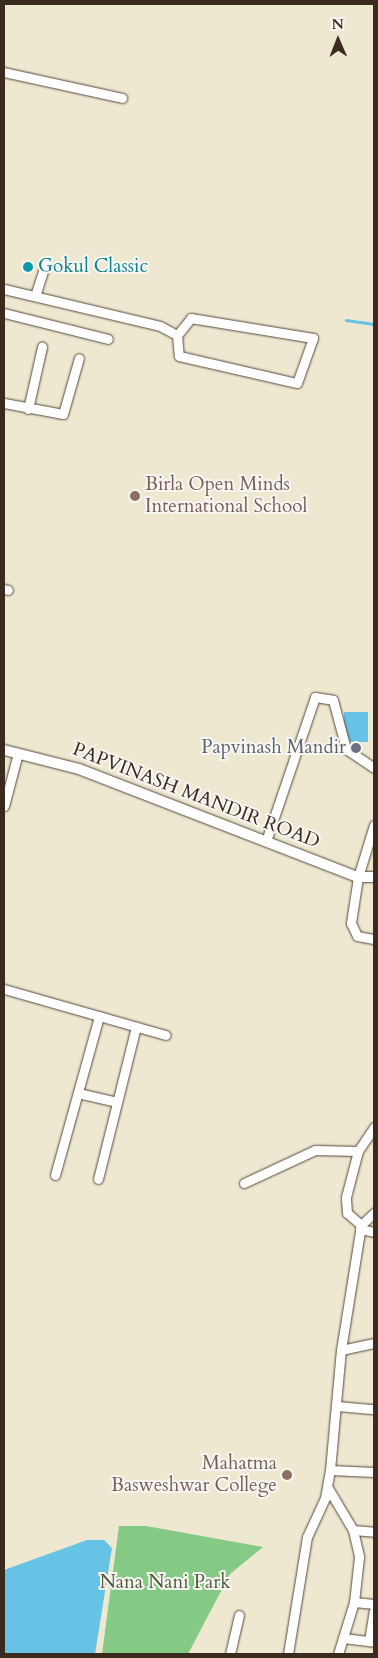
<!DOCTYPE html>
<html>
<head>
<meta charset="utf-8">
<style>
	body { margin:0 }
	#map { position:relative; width:378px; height:1658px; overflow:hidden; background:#eee8d1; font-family:Cardo,serif }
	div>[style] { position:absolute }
	.green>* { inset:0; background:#84ca85 }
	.water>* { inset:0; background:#67c3e5; transform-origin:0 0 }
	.stream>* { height:2.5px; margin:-1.25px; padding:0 1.25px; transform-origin:1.25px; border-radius:1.25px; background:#67c3e5 }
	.roads { filter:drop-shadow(0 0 1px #564639) drop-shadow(0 0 1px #564639) }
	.minor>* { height:9px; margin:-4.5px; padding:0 4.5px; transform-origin:4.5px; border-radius:4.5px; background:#fff }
	.tertiary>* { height:10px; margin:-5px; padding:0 5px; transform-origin:5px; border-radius:5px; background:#fff }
	.dots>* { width:14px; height:14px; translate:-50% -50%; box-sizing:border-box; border:2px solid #f6f6f2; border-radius:50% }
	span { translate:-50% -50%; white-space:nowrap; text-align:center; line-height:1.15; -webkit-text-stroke:4px #f6f6f2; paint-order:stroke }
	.culture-label { font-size:19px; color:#0d838f }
	.left { translate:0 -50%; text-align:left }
	.education-label { font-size:19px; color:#785e54 }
	.right { translate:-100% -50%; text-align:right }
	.worship-label { font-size:19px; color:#5b616d }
	.street-label { font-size:19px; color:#3b2a1e }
	.park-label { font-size:19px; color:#515a3d }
	.frame { position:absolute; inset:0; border:5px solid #3b2a1e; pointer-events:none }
	.north { position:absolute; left:313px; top:15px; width:50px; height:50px; -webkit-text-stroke:4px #f6f6f2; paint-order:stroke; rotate:359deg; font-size:14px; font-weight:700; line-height:20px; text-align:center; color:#3b2a1e }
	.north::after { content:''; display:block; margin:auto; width:18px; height:22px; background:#3b2a1e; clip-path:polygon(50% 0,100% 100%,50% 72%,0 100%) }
</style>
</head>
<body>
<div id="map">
	<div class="green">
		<i style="clip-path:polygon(119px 1526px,146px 1526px,263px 1547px,230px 1574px,188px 1654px,102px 1654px)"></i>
	</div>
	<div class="water">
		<i style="left:344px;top:712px;width:24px;height:30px"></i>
		<i style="clip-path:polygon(87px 1540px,104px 1540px,112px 1548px,95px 1654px,4px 1654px,4px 1570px)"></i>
	</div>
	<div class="stream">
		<i style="left:346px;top:320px;width:28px;rotate:8deg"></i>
	</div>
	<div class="roads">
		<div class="minor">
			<i style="left:4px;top:72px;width:121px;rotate:12.4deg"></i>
			<i style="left:4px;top:289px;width:160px;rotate:13.3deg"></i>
			<i style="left:160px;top:326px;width:19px;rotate:28deg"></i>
			<i style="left:177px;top:335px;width:21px;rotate:85deg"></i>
			<i style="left:179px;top:356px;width:121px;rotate:12.9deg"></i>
			<i style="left:297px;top:383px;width:48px;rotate:-70.4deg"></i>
			<i style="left:313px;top:338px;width:124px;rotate:-170.7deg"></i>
			<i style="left:191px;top:318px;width:22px;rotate:129deg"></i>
			<i style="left:35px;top:296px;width:33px;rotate:-72deg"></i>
			<i style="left:4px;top:313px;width:107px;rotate:14deg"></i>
			<i style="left:4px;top:403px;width:60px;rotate:10.6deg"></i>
			<i style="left:63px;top:414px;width:58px;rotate:-74.1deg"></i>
			<i style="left:28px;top:409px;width:64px;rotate:-77.3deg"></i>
			<i style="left:4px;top:589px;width:4px;rotate:14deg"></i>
			<i style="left:4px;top:806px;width:55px;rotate:-75.2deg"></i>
			<i style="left:374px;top:825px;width:54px;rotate:107.1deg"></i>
			<i style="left:358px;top:877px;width:47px;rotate:98.7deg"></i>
			<i style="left:351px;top:923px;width:14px;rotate:65deg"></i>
			<i style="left:357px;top:936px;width:17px;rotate:10deg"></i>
			<i style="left:266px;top:841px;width:152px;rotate:-71.2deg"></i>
			<i style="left:315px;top:697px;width:18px;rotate:9deg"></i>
			<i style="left:333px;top:700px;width:51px;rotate:75.1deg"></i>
			<i style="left:346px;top:749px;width:34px;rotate:34deg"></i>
			<i style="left:4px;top:989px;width:168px;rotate:15.9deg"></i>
			<i style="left:78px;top:1093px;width:40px;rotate:13deg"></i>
			<i style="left:55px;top:1175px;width:165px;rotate:-74.5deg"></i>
			<i style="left:98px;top:1179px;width:157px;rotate:-76deg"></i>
			<i style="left:244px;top:1183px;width:78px;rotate:-24.9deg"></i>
			<i style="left:315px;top:1150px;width:43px;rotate:1.3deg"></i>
			<i style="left:361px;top:1225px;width:18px;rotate:-43deg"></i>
			<i style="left:360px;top:1229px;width:14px;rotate:12deg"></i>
			<i style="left:341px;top:1350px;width:34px;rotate:-12deg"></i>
			<i style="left:337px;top:1406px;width:37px;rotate:5deg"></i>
			<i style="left:330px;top:1470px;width:44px;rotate:2.6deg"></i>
			<i style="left:328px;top:1488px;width:49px;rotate:59.2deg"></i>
			<i style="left:353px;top:1530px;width:28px;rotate:77deg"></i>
			<i style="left:359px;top:1557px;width:45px;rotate:96.3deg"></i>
			<i style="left:354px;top:1602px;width:54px;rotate:107.1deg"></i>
			<i style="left:353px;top:1530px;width:21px;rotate:5deg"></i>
			<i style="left:354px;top:1602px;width:20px;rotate:6deg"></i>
			<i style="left:343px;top:1638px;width:31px;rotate:7deg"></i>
			<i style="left:369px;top:1641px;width:30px;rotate:-81deg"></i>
			<i style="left:230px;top:1654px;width:40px;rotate:-77deg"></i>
			<i style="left:288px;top:1654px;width:119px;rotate:-80.8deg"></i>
			<i style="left:307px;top:1537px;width:43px;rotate:-65.2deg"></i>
			<i style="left:325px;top:1498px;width:28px;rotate:-80deg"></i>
			<i style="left:330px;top:1470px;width:121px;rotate:-84.8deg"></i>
			<i style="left:341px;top:1350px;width:127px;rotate:-80.9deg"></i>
			<i style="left:361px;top:1225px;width:18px;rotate:-139deg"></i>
			<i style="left:347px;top:1213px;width:16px;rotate:-94deg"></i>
			<i style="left:346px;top:1197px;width:48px;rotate:-75.4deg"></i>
			<i style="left:358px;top:1151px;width:29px;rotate:-56deg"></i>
		</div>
		<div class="tertiary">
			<i style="left:4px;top:750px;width:77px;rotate:14.2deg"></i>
			<i style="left:79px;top:769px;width:299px;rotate:21.2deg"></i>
			<i style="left:358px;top:877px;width:16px"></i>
		</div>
	</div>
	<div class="dots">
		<i style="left:28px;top:267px;background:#0f9aa8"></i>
		<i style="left:135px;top:496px;background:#8d6e63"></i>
		<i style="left:356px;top:748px;background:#6b7280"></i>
		<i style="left:287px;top:1475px;background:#8d6e63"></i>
	</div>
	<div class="culture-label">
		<span class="left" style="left:38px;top:267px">Gokul Classic</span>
	</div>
	<div class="education-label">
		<span class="left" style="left:145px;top:496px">Birla Open Minds<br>International School</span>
		<span class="right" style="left:277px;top:1475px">Mahatma<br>Basweshwar College</span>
	</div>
	<div class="worship-label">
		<span class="right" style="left:346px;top:748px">Papvinash Mandir</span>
	</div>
	<div class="street-label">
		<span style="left:196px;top:796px;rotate:21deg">PAPVINASH MANDIR ROAD</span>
	</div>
	<div class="park-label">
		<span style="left:165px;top:1583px">Nana Nani Park</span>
	</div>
	<div class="frame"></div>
	<div class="north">N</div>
</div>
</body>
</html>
